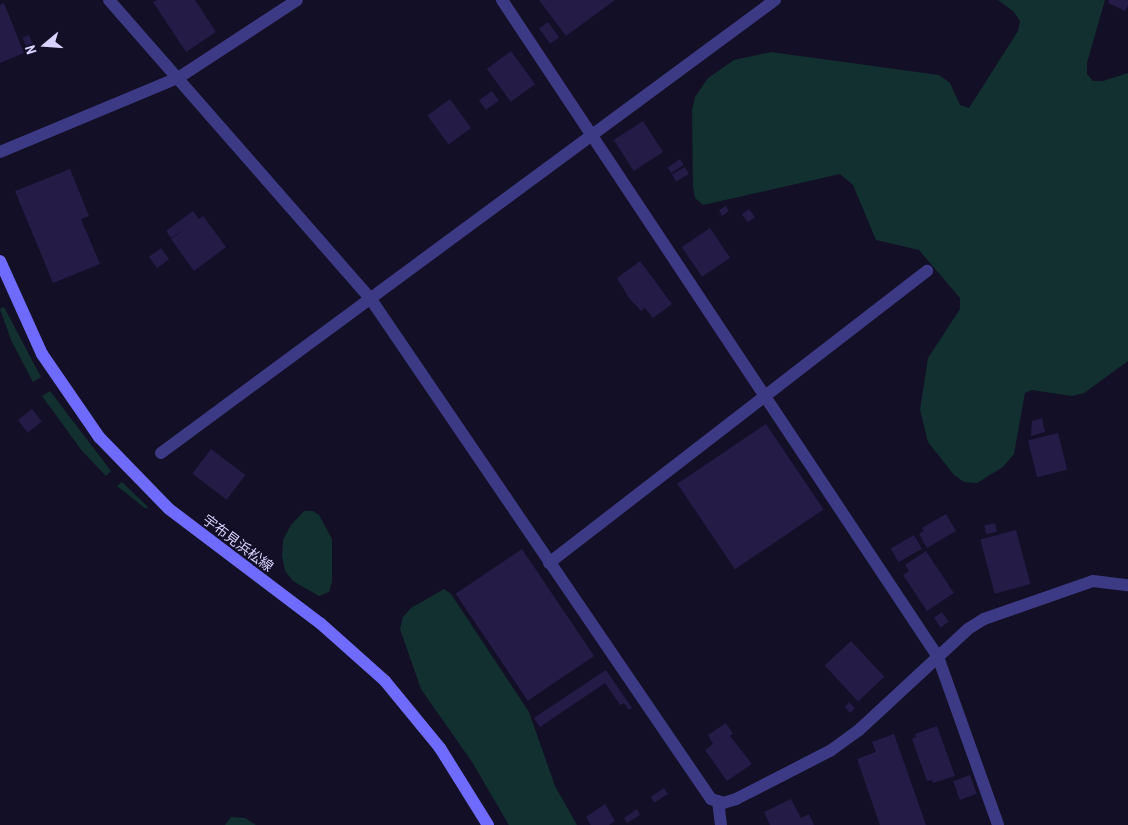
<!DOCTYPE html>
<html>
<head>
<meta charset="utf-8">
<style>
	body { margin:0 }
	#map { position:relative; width:1128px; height:825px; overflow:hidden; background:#130f26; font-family:"Roboto Condensed","Noto Sans JP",sans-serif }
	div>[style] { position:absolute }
	.green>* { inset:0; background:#12302f }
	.building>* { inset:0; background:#241b47; transform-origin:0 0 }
	.minor>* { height:12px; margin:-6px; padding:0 6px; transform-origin:6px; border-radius:6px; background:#3d3a85 }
	.tertiary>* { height:12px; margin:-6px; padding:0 6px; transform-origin:6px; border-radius:6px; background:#3d3a85 }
	.secondary>* { height:12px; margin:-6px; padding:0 6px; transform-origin:6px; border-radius:6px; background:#6f6bff }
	span { translate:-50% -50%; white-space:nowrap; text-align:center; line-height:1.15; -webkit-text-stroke:4px #130f26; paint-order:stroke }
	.street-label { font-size:14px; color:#d9d4ff }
	.north { position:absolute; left:20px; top:20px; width:50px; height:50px; -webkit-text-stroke:4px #130f26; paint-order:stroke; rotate:252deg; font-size:14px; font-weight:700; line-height:20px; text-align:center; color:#d9d4ff }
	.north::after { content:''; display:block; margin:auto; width:18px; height:22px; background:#d9d4ff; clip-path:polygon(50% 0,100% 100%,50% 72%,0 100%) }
</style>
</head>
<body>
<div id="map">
	<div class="green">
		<i style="clip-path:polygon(998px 0,1105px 0,1087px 63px,1087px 74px,1093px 81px,1103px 81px,1128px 73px,1128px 361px,1084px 393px,1072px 396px,1032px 390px,1025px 393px,1014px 454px,1003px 467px,977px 483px,964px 482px,954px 475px,928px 442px,920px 410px,928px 358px,960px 309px,960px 298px,919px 250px,876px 240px,853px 185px,840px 174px,703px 205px,695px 198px,693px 187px,692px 110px,695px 97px,708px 78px,734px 60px,771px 52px,939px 75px,950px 83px,960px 105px,969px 108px,1018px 31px,1020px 21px,1014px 12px)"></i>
		<i style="clip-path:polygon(4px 307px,41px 377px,33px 382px,11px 340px,0 309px)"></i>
		<i style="clip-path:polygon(50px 391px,111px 471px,106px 476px,82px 451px,42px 396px)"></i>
		<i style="clip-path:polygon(122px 482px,148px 507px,146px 509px,117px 486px)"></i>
		<i style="clip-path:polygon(304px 511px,313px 511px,319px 515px,332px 539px,332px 582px,329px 592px,319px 596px,293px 581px,285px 571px,282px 556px,283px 540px,291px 525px)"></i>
		<i style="clip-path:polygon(444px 589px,451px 594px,529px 712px,555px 786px,577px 825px,509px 825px,472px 762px,421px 689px,400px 629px,403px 617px,411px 608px)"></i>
		<i style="clip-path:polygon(231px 817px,245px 818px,256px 825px,225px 825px)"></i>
	</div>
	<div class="building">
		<i style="clip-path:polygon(157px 0,195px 0,216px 32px,186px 52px,153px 2px)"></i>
		<i style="clip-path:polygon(539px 0,615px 0,566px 36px)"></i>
		<i style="clip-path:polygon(1109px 0,1128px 0,1128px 5px,1125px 11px,1108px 3px)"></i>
		<i style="clip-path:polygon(4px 3px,24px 53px,0 63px,0 5px)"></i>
		<i style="left:548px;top:22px;width:19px;height:11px;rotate:54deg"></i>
		<i style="left:29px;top:35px;width:11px;height:7px;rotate:68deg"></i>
		<i style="left:511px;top:51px;width:41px;height:30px;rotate:54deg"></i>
		<i style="left:492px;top:91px;width:12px;height:16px;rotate:55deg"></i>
		<i style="left:450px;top:99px;width:36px;height:28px;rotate:54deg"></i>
		<i style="left:643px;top:121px;width:37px;height:35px;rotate:57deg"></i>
		<i style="left:680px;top:159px;width:7px;height:15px;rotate:56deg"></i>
		<i style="left:685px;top:167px;width:8px;height:15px;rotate:60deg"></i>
		<i style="clip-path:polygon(70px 169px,89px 216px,81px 219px,100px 264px,53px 283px,15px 191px)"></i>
		<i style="clip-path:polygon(726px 206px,729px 211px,722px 216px,719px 210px)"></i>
		<i style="left:749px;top:209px;width:10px;height:9px;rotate:53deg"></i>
		<i style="clip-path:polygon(193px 211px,199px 219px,203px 216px,226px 247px,194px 271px,171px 239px,186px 228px,171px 238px,166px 231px)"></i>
		<i style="left:710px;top:228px;width:36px;height:34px;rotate:56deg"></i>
		<i style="left:161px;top:248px;width:14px;height:15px;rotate:54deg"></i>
		<i style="clip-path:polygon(640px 261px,672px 304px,653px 318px,645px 308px,641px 311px,629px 298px,617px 278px)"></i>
		<i style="left:32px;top:409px;width:16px;height:18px;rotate:52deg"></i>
		<i style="clip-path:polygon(1042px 418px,1045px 432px,1031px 436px,1032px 421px)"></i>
		<i style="left:766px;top:424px;width:103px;height:107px;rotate:56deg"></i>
		<i style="left:1058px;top:433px;width:38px;height:31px;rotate:76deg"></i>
		<i style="left:211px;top:449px;width:43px;height:31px;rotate:37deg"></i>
		<i style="clip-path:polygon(946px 514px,956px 531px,927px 548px,919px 534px,924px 531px,922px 528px)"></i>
		<i style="left:995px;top:523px;width:9px;height:11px;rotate:77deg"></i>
		<i style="left:1016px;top:530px;width:56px;height:37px;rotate:75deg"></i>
		<i style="left:914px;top:535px;width:16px;height:27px;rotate:60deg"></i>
		<i style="left:522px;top:549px;width:129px;height:80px;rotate:56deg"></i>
		<i style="clip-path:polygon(926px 551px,954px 593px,927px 611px,903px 575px,909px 571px,905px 565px)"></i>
		<i style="left:942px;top:612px;width:12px;height:10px;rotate:55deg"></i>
		<i style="left:851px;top:641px;width:49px;height:36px;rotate:47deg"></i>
		<i style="clip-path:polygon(606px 670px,632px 708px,629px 710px,624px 703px,620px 705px,605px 683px,540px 727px,534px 718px)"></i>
		<i style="clip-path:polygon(849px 702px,855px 708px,850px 713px,845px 707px)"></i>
		<i style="clip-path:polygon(726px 723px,733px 734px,730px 736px,752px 764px,727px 781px,705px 750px,713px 744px,708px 735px)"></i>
		<i style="clip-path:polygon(937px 726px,955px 776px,933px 783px,932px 780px,927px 781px,912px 739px,916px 737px,915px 734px)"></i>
		<i style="clip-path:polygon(894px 734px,926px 825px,880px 825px,857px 759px,876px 752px,872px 742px)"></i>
		<i style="left:970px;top:775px;width:20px;height:18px;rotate:70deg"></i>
		<i style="left:664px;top:788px;width:7px;height:16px;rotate:56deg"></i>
		<i style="clip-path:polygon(791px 799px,801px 818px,809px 814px,814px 825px,770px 825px,764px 812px)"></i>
		<i style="clip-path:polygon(605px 804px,615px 821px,609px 825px,591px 825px,586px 817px)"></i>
		<i style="clip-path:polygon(637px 809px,640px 815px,627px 823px,624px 818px)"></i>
	</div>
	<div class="minor">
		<i style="left:502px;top:0;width:789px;rotate:56.43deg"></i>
		<i style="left:938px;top:657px;width:178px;rotate:70.3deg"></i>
		<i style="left:178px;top:78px;width:142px;rotate:-33.2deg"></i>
		<i style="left:161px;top:453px;width:763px;rotate:-36.42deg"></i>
		<i style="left:549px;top:563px;width:478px;rotate:-37.7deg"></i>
		<i style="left:718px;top:801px;width:24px;rotate:83deg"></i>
	</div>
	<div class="tertiary">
		<i style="left:109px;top:0;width:396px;rotate:48.8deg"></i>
		<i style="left:370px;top:298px;width:606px;rotate:55.76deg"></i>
		<i style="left:711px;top:799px;width:13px;rotate:18deg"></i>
		<i style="left:723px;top:803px;width:14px;rotate:-17deg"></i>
		<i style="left:736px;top:799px;width:106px;rotate:-27.1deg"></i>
		<i style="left:830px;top:751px;width:36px;rotate:-36deg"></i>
		<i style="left:859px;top:730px;width:149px;rotate:-42.8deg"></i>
		<i style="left:968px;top:629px;width:19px;rotate:-32deg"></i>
		<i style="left:984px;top:619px;width:115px;rotate:-19.2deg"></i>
		<i style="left:1093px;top:581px;width:35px;rotate:7deg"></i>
		<i style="left:0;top:152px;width:193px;rotate:-22.6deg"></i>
	</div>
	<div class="secondary">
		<i style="left:0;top:261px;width:102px;rotate:65.7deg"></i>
		<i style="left:42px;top:354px;width:101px;rotate:55.5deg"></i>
		<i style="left:99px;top:437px;width:100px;rotate:45.8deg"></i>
		<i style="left:169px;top:509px;width:189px;rotate:37.1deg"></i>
		<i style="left:320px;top:623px;width:87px;rotate:41.7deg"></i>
		<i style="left:385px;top:681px;width:87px;rotate:50.6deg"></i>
		<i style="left:440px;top:748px;width:91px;rotate:58.1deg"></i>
	</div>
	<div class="street-label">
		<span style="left:238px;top:543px;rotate:37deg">宇布見浜松線</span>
	</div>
	<div class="north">N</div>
</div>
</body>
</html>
